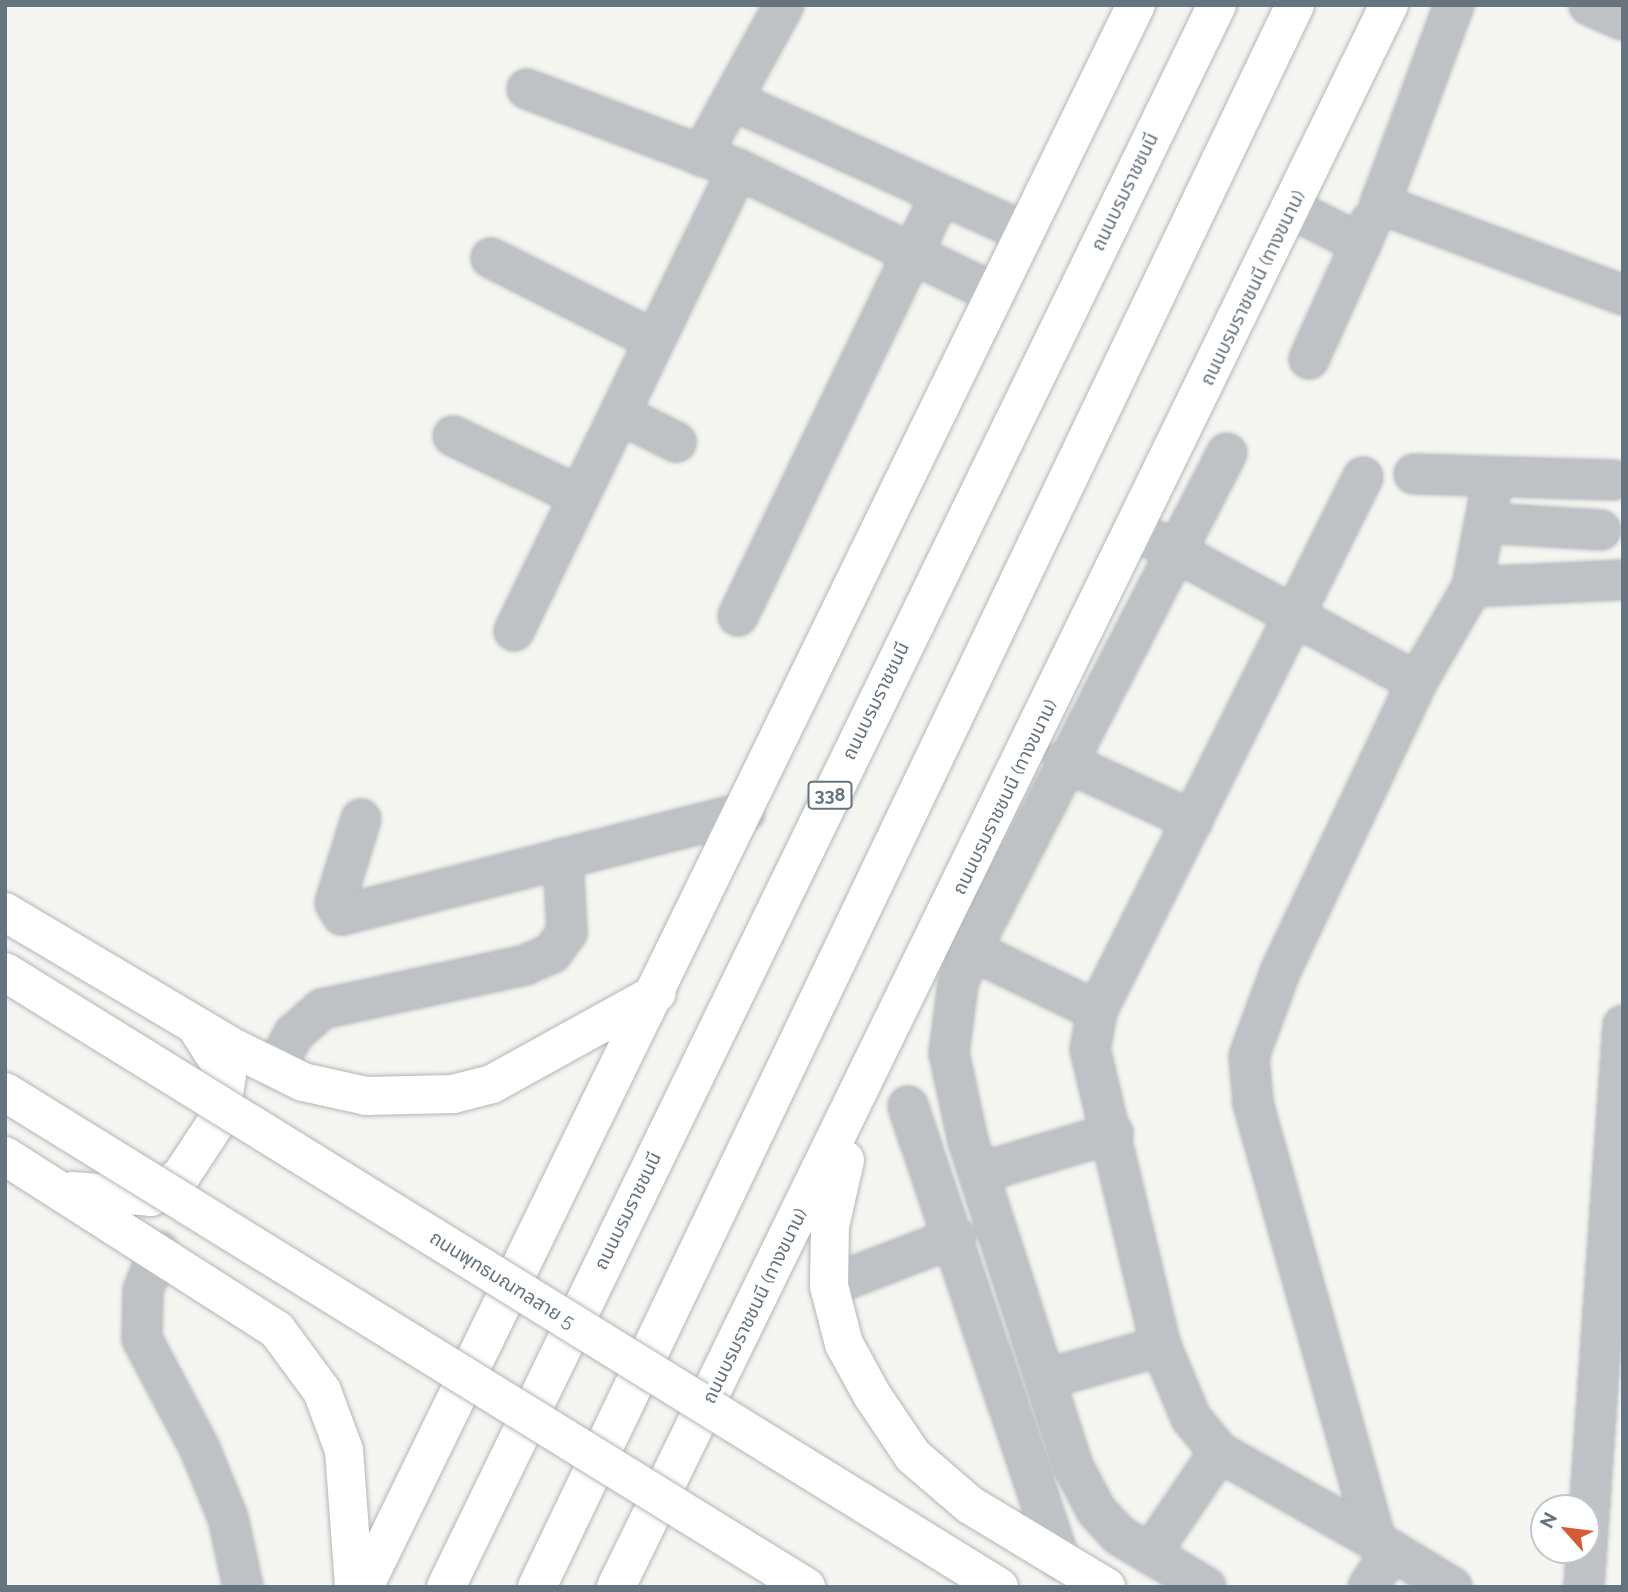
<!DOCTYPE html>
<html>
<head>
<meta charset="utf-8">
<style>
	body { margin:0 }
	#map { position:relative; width:1628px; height:1592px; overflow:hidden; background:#f5f5f1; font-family:Raleway,"Noto Sans Thai",sans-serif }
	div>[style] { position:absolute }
	.roads { filter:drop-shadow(0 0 2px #b2b6b9) drop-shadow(0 0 2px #b2b6b9) }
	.minor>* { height:38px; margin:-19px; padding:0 19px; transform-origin:19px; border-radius:19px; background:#bec2c5 }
	.major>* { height:38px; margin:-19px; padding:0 19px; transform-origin:19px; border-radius:19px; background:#fff }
	.highway>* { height:38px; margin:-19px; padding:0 19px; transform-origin:19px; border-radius:19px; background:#fff }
	.bridges { filter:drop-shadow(0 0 2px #b2b6b9) drop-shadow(0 0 2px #b2b6b9) }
	.major-bridge>* { height:38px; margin:-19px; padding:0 19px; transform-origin:19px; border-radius:19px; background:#fff }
	span { translate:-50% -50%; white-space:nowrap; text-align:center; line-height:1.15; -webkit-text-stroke:7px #fff; paint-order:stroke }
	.shield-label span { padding:2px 5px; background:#fff; border:2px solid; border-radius:5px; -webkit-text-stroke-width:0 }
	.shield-label { font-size:18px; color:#667480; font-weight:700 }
	.street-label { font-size:19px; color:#667480 }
	.frame { position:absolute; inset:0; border:7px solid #667480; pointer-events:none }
	.north { position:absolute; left:1530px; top:1494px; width:70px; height:70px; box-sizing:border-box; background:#fff; border:2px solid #c2c7cc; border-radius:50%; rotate:298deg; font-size:19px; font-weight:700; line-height:28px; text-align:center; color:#667480 }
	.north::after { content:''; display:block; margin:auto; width:24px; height:32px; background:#d45b32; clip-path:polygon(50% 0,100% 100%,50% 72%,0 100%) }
</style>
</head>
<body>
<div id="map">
	<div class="roads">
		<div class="minor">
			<i style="left:1454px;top:5px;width:212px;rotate:110.4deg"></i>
			<i style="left:1380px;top:204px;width:259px;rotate:20.5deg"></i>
			<i style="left:1589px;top:5px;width:37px;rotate:24deg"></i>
			<i style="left:527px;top:89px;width:226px;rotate:20.8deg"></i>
			<i style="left:738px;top:169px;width:286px;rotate:25.9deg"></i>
			<i style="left:732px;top:100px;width:321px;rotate:24.3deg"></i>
			<i style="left:701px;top:156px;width:172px;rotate:-61.2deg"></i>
			<i style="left:1292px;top:209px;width:77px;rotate:26.9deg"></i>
			<i style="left:1361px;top:244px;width:25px;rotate:-67deg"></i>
			<i style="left:491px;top:258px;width:182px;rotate:26.7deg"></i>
			<i style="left:1309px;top:359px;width:126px;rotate:-65.7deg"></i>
			<i style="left:620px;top:414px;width:63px;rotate:26.6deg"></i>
			<i style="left:453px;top:436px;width:137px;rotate:25.4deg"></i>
			<i style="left:1414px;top:474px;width:199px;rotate:1.7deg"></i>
			<i style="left:1363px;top:477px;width:597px;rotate:116.48deg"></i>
			<i style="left:1097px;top:1011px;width:39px;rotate:100deg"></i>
			<i style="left:1090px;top:1049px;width:305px;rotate:76.6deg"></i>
			<i style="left:1161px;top:1346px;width:78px;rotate:67.4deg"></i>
			<i style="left:1191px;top:1418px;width:44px;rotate:50.5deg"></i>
			<i style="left:1219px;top:1452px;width:180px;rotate:29.5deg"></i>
			<i style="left:1485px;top:523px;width:116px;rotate:3.5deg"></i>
			<i style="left:1154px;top:540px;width:299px;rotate:28.4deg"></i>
			<i style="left:1472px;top:587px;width:151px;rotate:-2.7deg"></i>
			<i style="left:738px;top:616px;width:467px;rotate:-64.3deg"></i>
			<i style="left:514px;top:631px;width:513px;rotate:-64.13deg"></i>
			<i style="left:1064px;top:761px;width:142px;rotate:24.9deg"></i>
			<i style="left:361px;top:819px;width:88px;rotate:107.2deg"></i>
			<i style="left:335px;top:903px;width:14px;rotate:60deg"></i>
			<i style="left:342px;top:915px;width:416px;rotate:-14.3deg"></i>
			<i style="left:971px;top:950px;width:140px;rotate:25.8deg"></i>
			<i style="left:275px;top:1069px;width:40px;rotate:-62deg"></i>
			<i style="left:294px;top:1034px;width:38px;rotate:-42deg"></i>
			<i style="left:322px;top:1009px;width:208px;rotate:-12.2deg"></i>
			<i style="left:525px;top:965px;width:30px;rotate:-24deg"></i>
			<i style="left:552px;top:953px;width:26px;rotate:-54deg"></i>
			<i style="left:567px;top:932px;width:74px;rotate:-93.1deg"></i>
			<i style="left:908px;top:1106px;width:479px;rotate:71.5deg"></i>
			<i style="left:979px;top:1173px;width:140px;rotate:-16.6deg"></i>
			<i style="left:159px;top:1251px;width:42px;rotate:112.3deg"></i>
			<i style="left:143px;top:1290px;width:49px;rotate:91.2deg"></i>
			<i style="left:142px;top:1339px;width:124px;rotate:62.2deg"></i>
			<i style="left:200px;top:1449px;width:74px;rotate:67.9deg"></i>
			<i style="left:228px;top:1518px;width:71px;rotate:77.7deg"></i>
			<i style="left:829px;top:1286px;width:136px;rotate:-21.1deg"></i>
			<i style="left:1046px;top:1379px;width:120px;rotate:-16deg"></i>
			<i style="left:1150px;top:1554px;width:123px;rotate:-55.9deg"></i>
			<i style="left:1206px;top:1587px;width:100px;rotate:-149.3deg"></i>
			<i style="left:1120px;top:1536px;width:35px;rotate:-133deg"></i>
			<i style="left:1096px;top:1510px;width:50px;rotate:-117.6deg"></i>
			<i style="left:1073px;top:1466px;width:342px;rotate:-107.9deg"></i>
			<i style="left:968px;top:1141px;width:90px;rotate:-102.2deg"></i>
			<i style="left:949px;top:1053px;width:70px;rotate:-82.6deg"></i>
			<i style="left:958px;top:984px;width:36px;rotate:-69deg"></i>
			<i style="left:971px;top:950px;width:559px;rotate:-62.75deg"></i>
			<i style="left:1368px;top:1587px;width:44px;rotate:-57deg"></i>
			<i style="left:1452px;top:1587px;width:89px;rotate:-148.8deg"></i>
			<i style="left:1376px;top:1541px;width:456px;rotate:-105.7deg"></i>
			<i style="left:1253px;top:1102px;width:46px;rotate:-95deg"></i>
			<i style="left:1249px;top:1056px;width:90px;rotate:-69.7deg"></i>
			<i style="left:1280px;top:972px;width:321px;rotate:-64.7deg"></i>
			<i style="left:1417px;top:682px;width:110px;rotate:-59.9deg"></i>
			<i style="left:1472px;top:587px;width:110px;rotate:-79deg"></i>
			<i style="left:1584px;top:1587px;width:563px;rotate:-86.03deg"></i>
		</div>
		<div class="major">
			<i style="left:5px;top:912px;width:264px;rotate:30.7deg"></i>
			<i style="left:232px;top:1047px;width:79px;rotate:26.2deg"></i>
			<i style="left:303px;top:1082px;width:65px;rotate:12.5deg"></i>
			<i style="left:366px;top:1096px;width:87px;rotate:-1.3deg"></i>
			<i style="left:453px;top:1094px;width:40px;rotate:-14.4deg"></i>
			<i style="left:492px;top:1084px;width:188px;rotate:-28.9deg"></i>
			<i style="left:5px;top:1156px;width:323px;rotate:32.6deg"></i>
			<i style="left:277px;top:1330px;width:76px;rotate:53.6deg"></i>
			<i style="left:322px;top:1391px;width:63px;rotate:69.6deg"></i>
			<i style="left:344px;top:1450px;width:137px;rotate:85.8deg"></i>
			<i style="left:845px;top:1160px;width:68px;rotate:102.8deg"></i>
			<i style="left:830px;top:1226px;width:60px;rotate:91deg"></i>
			<i style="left:829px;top:1286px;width:60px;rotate:75.5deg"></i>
			<i style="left:844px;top:1344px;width:58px;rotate:61.2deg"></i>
			<i style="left:872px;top:1395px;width:73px;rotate:56.1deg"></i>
			<i style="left:913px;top:1456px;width:75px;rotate:40.7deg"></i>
			<i style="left:970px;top:1505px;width:159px;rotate:31.1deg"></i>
			<i style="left:72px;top:1191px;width:79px;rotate:4.3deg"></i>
			<i style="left:151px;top:1197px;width:37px;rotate:-35deg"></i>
			<i style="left:181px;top:1176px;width:73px;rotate:-56.7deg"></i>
			<i style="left:221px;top:1115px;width:40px;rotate:-81.5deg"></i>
			<i style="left:227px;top:1075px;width:52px;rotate:-122.5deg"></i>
			<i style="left:364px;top:1587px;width:1760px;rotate:-63.99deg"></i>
			<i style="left:616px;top:1587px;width:1761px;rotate:-63.96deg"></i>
		</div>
		<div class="highway">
			<i style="left:446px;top:1587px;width:1760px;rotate:-64.02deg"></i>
			<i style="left:537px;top:1587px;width:1754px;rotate:-64.4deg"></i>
		</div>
	</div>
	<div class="bridges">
		<div class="major-bridge">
			<i style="left:5px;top:972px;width:1169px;rotate:31.75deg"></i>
			<i style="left:5px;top:1092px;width:942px;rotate:31.72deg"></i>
		</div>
	</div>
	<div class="shield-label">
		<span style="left:830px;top:795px">338</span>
	</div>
	<div class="street-label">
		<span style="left:1125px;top:192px;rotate:-64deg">ถนนบรมราชชนนี</span>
		<span style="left:1253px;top:288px;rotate:-64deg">ถนนบรมราชชนนี (ทางขนาน)</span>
		<span style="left:876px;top:701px;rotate:-64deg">ถนนบรมราชชนนี</span>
		<span style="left:1005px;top:797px;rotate:-64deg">ถนนบรมราชชนนี (ทางขนาน)</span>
		<span style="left:628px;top:1211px;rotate:-64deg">ถนนบรมราชชนนี</span>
		<span style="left:502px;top:1280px;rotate:32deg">ถนนพุทธมณฑลสาย 5</span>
		<span style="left:755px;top:1306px;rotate:-64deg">ถนนบรมราชชนนี (ทางขนาน)</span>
	</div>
	<div class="frame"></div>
	<div class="north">N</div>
</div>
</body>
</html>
